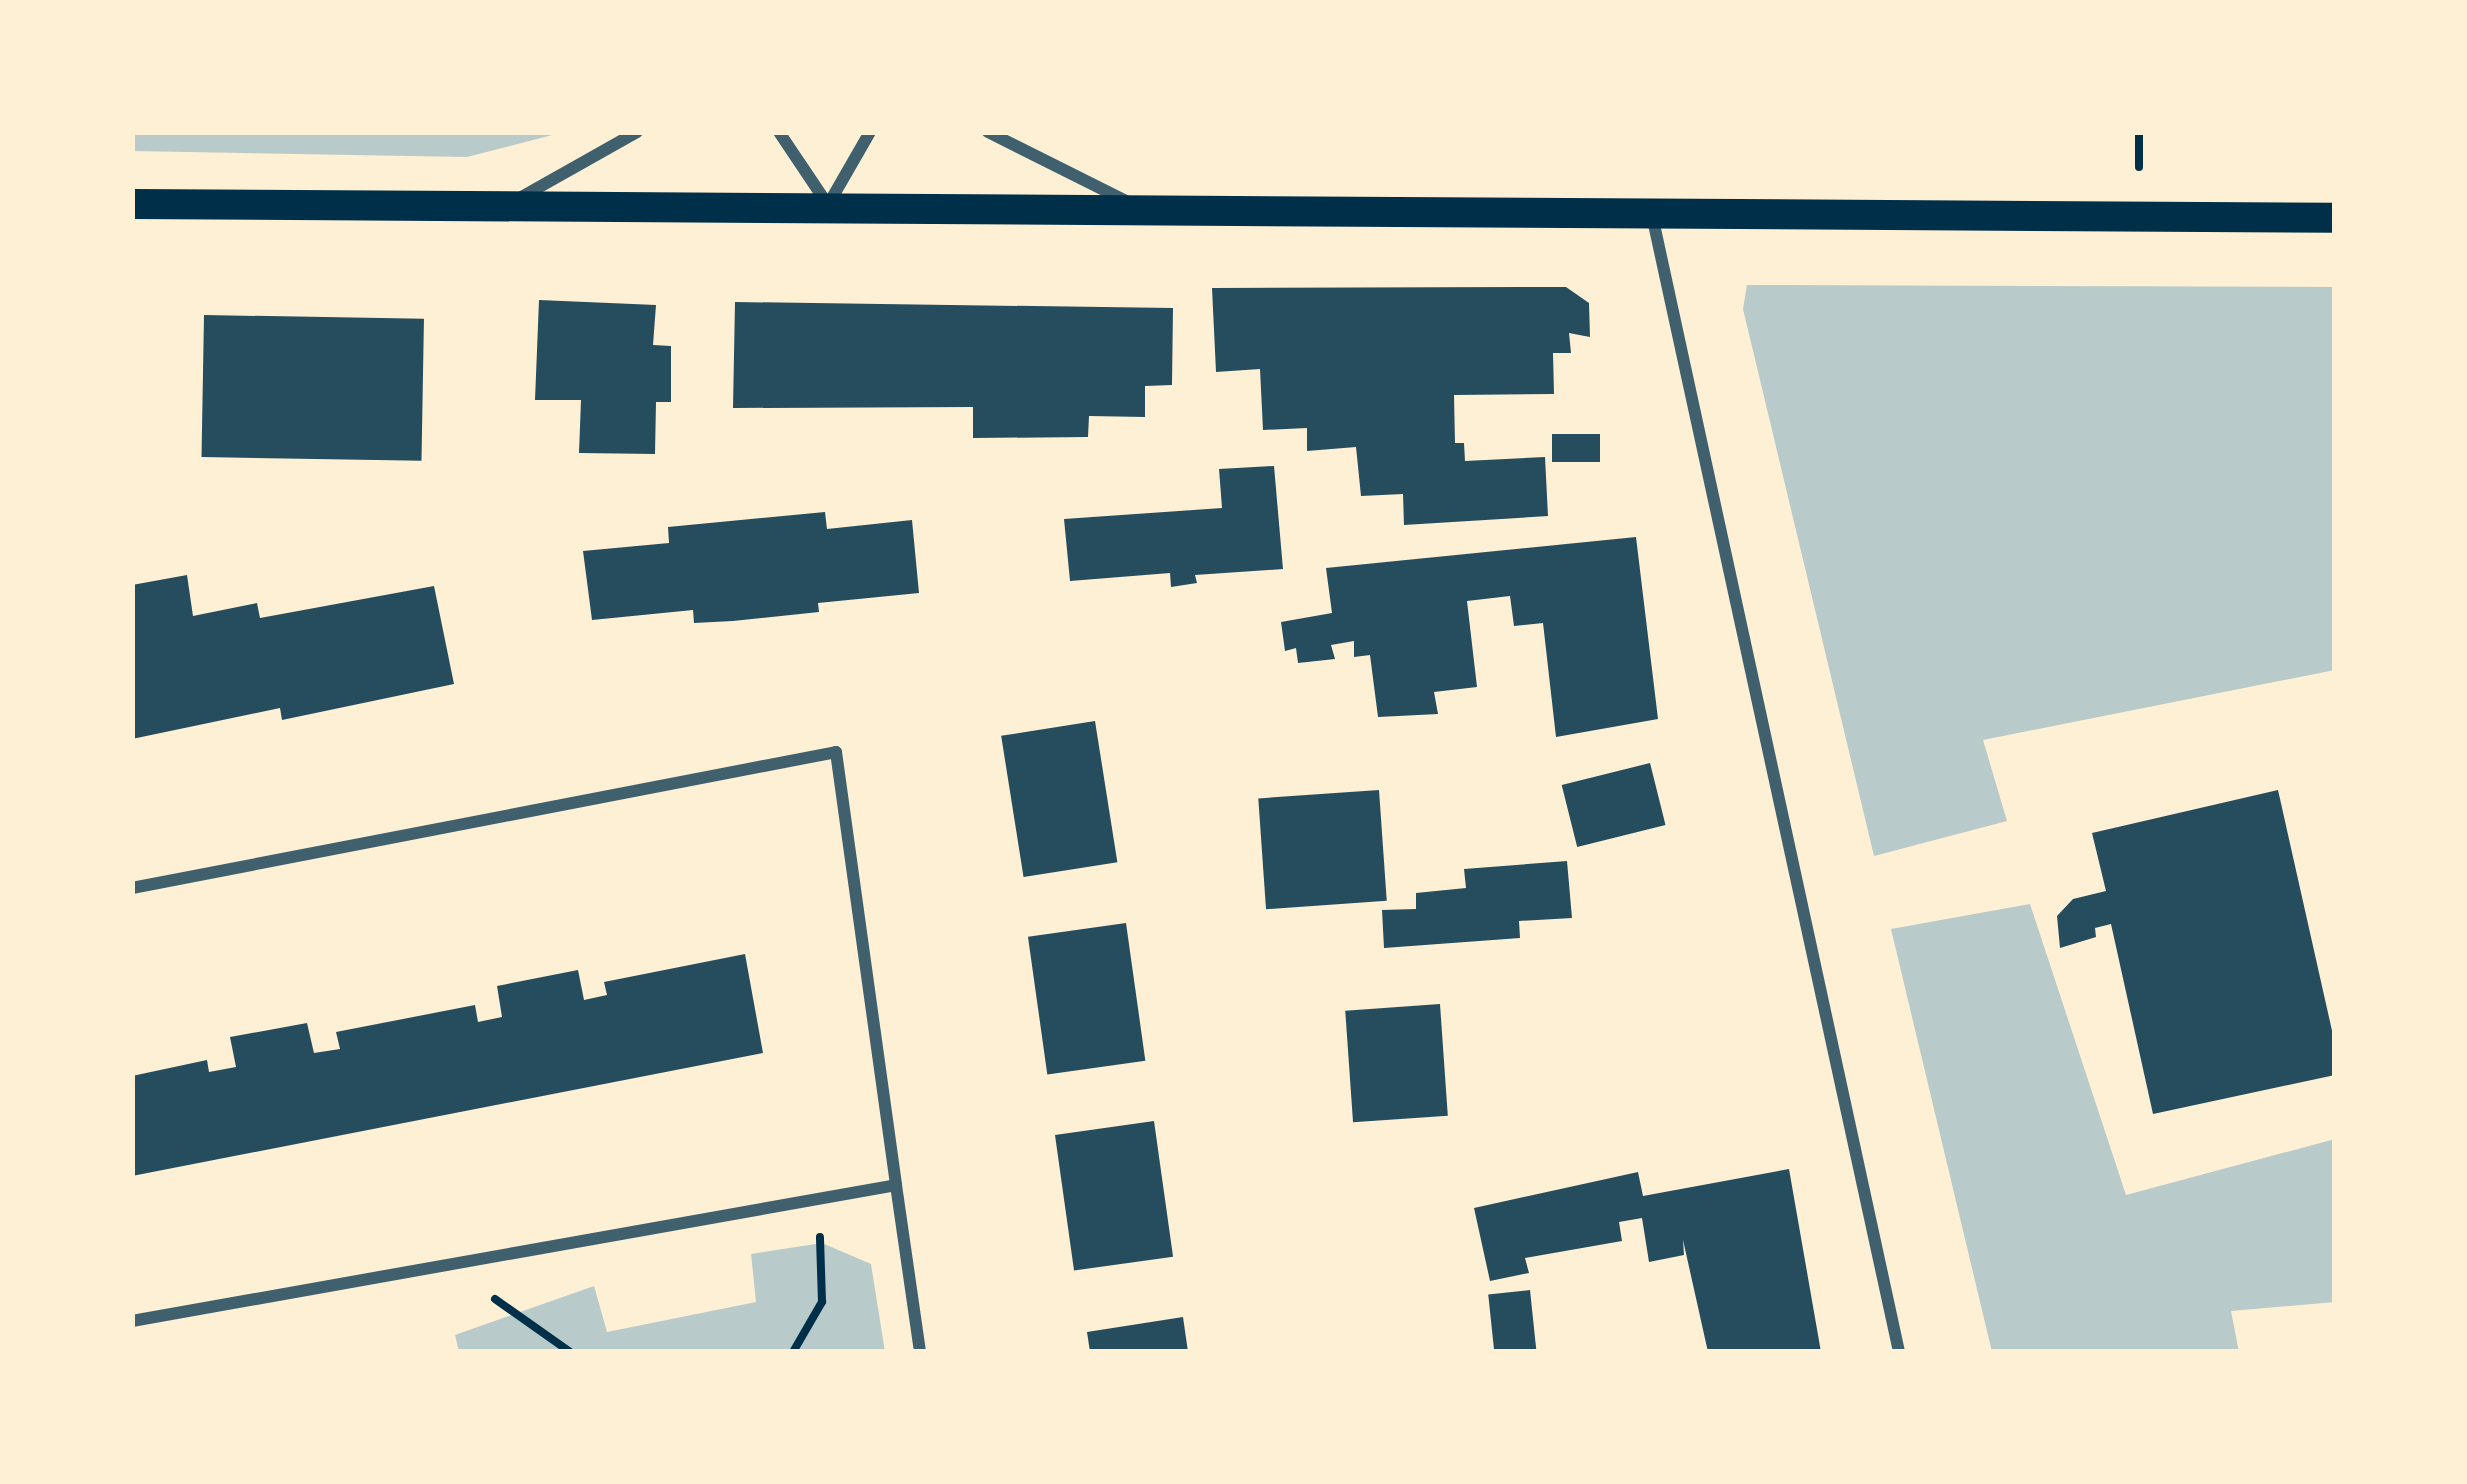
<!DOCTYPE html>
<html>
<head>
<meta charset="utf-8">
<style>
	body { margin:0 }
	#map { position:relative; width:2467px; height:1484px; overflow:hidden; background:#fdf0d5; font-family:"Alegreya Sans",sans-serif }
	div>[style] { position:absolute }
	.green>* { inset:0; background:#b9caca }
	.building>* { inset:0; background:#264d5e; transform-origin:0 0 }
	.path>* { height:8px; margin:-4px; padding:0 4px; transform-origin:4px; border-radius:4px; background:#003049 }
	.minor>* { height:12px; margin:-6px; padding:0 6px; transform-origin:6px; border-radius:6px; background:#3f606c }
	.primary>* { height:30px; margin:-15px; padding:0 15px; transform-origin:15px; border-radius:15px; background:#003049 }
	span { translate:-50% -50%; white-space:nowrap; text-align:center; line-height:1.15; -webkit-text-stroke:12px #fdf0d5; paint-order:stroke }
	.frame { position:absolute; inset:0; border:135px solid #fdf0d5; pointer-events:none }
</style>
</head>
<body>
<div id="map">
	<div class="green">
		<i style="clip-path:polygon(132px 132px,564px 132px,467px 157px,132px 151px)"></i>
		<i style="clip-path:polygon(1747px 285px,2335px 287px,2335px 670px,1983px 740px,2007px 821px,1874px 856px,1743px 309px)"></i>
		<i style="clip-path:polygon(2030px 904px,2126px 1195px,2335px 1139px,2335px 1302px,2231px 1311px,2239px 1352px,1992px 1352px,1891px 929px)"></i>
		<i style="clip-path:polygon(822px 1243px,871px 1264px,885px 1352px,459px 1352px,455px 1335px,594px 1286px,607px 1332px,756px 1302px,751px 1254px)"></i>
	</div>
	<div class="building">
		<i style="clip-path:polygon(1566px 287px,1589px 303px,1590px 337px,1569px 333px,1571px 353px,1553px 353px,1554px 394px,1454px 395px,1455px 443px,1464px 443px,1465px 461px,1545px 457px,1548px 516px,1404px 525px,1403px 494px,1361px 496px,1356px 447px,1307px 451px,1307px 428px,1263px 430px,1260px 369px,1216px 372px,1212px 288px)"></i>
		<i style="clip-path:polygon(539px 300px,656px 305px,653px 345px,671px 346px,671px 402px,656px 402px,655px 454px,579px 453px,581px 400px,535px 400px)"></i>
		<i style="clip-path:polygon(735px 302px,1173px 308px,1172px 385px,1145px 386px,1145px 417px,1089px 416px,1088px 437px,973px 438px,973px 407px,733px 408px)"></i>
		<i style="left:204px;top:315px;width:220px;height:142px;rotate:1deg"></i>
		<i style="left:1600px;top:434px;width:28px;height:48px;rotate:90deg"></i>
		<i style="clip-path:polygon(1274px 466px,1283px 569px,1195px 575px,1197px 583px,1171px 587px,1170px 573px,1070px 581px,1064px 519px,1222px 508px,1219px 469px)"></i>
		<i style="clip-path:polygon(825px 512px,827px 529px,912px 520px,919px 593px,818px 603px,819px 612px,733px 621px,694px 623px,693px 610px,592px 620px,583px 551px,669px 543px,668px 527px)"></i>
		<i style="clip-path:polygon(1636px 537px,1658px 719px,1556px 737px,1543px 623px,1514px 626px,1510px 596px,1467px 601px,1477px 687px,1434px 692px,1438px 714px,1378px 717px,1370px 655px,1354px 657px,1354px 641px,1331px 645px,1335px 659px,1298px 663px,1296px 648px,1285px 651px,1281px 622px,1332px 613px,1326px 568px)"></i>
		<i style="clip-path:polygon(187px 575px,193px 616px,257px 603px,260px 618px,434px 586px,454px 684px,282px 720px,280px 708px,132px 739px,132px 585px)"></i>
		<i style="left:1095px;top:721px;width:143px;height:95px;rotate:81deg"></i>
		<i style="left:1650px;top:763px;width:64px;height:91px;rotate:76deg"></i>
		<i style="left:1379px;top:790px;width:111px;height:121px;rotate:86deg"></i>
		<i style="clip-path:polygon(2278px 790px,2335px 1044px,2335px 1075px,2153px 1114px,2111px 924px,2095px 928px,2096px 937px,2060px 948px,2057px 916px,2073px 899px,2106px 891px,2092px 833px)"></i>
		<i style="clip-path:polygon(1567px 861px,1572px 918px,1519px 921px,1520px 938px,1384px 948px,1382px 910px,1416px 909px,1416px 893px,1466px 888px,1464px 869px)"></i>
		<i style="left:1126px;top:923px;width:139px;height:99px;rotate:82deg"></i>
		<i style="clip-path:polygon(745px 954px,763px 1053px,132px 1176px,132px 1076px,207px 1060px,209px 1072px,236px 1067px,230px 1037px,307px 1023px,314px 1053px,340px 1049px,336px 1032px,475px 1005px,478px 1022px,502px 1017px,497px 986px,578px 970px,584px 1000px,607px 995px,604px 982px)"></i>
		<i style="left:1440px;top:1004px;width:112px;height:95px;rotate:86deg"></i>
		<i style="left:1154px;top:1121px;width:137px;height:100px;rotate:82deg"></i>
		<i style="clip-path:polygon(1789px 1169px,1821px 1352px,1708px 1352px,1683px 1240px,1684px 1255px,1649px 1262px,1642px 1218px,1619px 1222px,1622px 1241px,1525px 1258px,1529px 1273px,1490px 1281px,1474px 1208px,1638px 1172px,1643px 1196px)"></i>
		<i style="left:1530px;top:1290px;width:62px;height:42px;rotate:84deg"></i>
		<i style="clip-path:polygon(1183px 1317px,1188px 1352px,1090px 1352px,1087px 1332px)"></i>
	</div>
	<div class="path">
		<i style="left:2139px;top:132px;width:35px;rotate:90deg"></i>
		<i style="left:495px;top:1299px;width:92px;rotate:35.2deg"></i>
		<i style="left:793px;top:1352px;width:58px;rotate:-59.9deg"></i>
		<i style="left:822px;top:1302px;width:65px;rotate:-91.8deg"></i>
	</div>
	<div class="minor">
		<i style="left:779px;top:132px;width:88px;rotate:56.1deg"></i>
		<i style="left:828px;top:205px;width:84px;rotate:-60.1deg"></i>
		<i style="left:988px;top:132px;width:154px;rotate:26.6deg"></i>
		<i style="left:518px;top:199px;width:137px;rotate:-29.4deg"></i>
		<i style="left:1652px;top:215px;width:1164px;rotate:77.74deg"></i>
		<i style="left:132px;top:888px;width:717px;rotate:-10.93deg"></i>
		<i style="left:836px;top:752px;width:437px;rotate:82.1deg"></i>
		<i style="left:132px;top:1321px;width:776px;rotate:-10.09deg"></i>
		<i style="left:896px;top:1185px;width:169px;rotate:81.8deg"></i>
	</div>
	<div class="primary">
		<i style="left:132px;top:204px;width:2203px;rotate:0.36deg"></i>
	</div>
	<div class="frame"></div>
</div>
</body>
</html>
